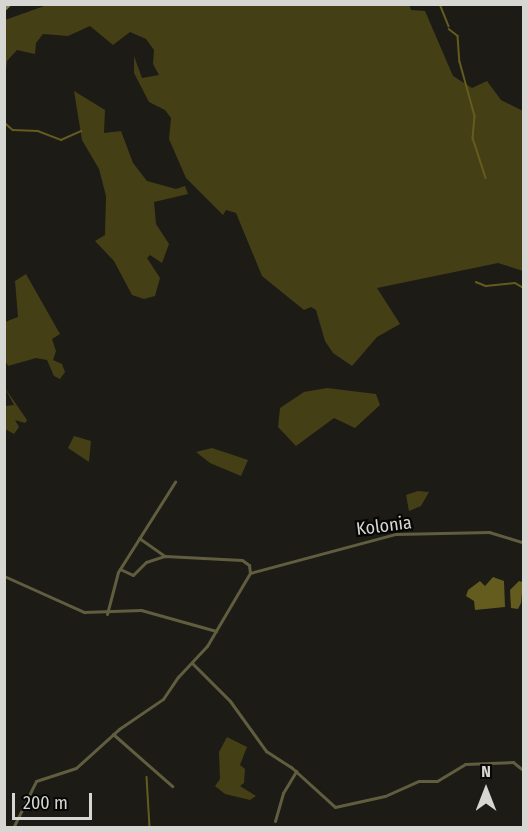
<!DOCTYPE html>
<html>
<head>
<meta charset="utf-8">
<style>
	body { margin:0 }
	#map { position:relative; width:528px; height:832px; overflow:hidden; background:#1c1b16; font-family:"Fira Sans Condensed",sans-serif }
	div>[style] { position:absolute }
	.green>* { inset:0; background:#453f16 }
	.water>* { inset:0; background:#645c1e }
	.stream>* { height:1.5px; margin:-0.75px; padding:0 0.75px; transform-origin:0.75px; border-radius:0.75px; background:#645c1e }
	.street>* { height:3px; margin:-1.5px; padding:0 1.5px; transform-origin:1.5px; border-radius:1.5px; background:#615d3f }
	.secondary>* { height:5px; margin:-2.5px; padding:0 2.5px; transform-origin:2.5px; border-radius:2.5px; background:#8a8351 }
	span { translate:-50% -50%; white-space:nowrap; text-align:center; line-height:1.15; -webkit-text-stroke:4.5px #060605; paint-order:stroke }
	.street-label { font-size:18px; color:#d6d6d2 }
	.frame { position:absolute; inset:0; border:6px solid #d6d6d2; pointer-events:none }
	.north { position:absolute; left:456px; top:760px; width:60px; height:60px; -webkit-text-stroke:4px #060605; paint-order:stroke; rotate:0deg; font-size:16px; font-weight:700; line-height:24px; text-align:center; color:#d6d6d2 }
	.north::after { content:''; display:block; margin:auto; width:21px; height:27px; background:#d6d6d2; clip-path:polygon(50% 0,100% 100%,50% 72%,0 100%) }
	.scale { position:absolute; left:12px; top:793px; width:80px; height:27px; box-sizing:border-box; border:3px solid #d6d6d2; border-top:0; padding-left:8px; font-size:18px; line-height:21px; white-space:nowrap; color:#d6d6d2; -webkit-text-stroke:4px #060605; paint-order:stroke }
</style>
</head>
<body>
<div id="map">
	<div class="green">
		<i style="clip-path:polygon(47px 5px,409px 4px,411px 10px,425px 11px,453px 76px,472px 88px,487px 81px,501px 100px,523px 111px,523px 271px,498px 263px,377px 288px,400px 324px,377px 337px,352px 366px,333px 353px,325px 341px,316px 310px,311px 307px,304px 310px,262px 276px,236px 213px,226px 210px,223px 215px,186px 178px,169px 139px,171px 118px,165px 110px,149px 102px,134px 73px,134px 56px,142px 78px,159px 75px,153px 64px,154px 50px,146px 39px,130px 32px,113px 45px,90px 26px,68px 36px,43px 34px,36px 43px,35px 54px,17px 50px,7px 61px,5px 78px,5px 20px)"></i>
		<i style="clip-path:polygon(74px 91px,105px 110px,104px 133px,121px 131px,133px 163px,147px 181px,176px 189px,185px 186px,188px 194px,154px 202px,156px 224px,169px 244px,162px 263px,150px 255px,147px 258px,160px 278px,155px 296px,144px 299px,132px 295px,114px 261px,95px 241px,105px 235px,106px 196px,99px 169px,82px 140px)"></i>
		<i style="clip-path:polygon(26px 274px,60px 334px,52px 339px,56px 351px,53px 360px,62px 364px,65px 372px,60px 379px,54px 376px,47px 360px,36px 358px,8px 366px,5px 360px,5px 322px,18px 317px,15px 281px)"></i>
		<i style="clip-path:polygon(5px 388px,27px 420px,25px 423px,15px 420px,19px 427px,14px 434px,5px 429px,5px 406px,14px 405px)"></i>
		<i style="clip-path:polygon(327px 388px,376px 394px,380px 405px,355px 428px,334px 418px,296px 446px,278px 427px,280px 408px,304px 392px)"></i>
		<i style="clip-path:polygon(74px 436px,91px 441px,89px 462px,68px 448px)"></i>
		<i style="clip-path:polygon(212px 448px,248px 460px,241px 476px,210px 463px,196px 452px)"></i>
		<i style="clip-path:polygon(418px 491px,429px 492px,421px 506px,409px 511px,406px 495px)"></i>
		<i style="clip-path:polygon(227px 737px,247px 747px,240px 765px,245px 769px,244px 783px,240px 786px,256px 796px,250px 800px,225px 794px,215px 786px,220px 779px,219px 752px)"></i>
	</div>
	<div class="water">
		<i style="clip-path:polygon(493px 577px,504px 581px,505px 607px,475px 610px,474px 601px,466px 596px,468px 590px,480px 581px,485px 586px)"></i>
		<i style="clip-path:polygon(519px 581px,523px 582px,521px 603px,518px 609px,511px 608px,510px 590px)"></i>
	</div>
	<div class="stream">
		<i style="left:440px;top:4px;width:24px;rotate:68deg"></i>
		<i style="left:449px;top:29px;width:11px;rotate:38deg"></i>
		<i style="left:458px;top:36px;width:26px;rotate:86deg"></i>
		<i style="left:460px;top:62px;width:56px;rotate:74.5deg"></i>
		<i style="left:475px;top:116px;width:22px;rotate:95deg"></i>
		<i style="left:473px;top:138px;width:42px;rotate:72deg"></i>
		<i style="left:4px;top:122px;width:12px;rotate:42deg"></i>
		<i style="left:13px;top:130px;width:25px;rotate:2deg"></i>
		<i style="left:38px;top:131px;width:25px;rotate:21deg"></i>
		<i style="left:61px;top:140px;width:22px;rotate:-24deg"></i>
		<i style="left:476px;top:282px;width:11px;rotate:22deg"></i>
		<i style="left:486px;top:286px;width:29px;rotate:-6deg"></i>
		<i style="left:515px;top:283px;width:10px;rotate:29deg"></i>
		<i style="left:147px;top:777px;width:51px;rotate:86.6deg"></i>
	</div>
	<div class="street">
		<i style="left:139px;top:538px;width:32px;rotate:35deg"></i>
		<i style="left:165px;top:556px;width:77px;rotate:3deg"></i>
		<i style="left:242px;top:560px;width:9px;rotate:36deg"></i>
		<i style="left:249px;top:565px;width:8px;rotate:83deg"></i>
		<i style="left:120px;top:569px;width:14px;rotate:25deg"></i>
		<i style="left:133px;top:575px;width:18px;rotate:-45deg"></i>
		<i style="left:146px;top:562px;width:19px;rotate:-18deg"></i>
		<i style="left:4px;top:576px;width:88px;rotate:24.2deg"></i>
		<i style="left:84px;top:612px;width:57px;rotate:-2deg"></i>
		<i style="left:141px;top:610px;width:78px;rotate:15.6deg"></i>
		<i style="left:107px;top:614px;width:43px;rotate:-75.3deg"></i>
		<i style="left:118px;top:572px;width:107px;rotate:-57.7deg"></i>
		<i style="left:192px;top:663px;width:54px;rotate:45deg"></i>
		<i style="left:230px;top:701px;width:62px;rotate:54.2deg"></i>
		<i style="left:266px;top:751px;width:30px;rotate:33deg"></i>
		<i style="left:291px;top:767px;width:59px;rotate:42.3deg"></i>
		<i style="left:335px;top:807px;width:51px;rotate:-12.4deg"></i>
		<i style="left:385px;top:796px;width:37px;rotate:-24deg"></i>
		<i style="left:419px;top:781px;width:18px"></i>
		<i style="left:437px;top:781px;width:33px;rotate:-31deg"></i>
		<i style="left:465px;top:764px;width:48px;rotate:-2.4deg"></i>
		<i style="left:513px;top:762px;width:14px;rotate:39deg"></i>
		<i style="left:113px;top:734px;width:79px;rotate:41.4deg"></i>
		<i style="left:275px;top:821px;width:29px;rotate:-74deg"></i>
		<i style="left:283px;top:793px;width:26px;rotate:-59deg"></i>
		<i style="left:13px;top:828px;width:52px;rotate:-63.9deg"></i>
		<i style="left:36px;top:781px;width:42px;rotate:-18deg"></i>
		<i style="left:76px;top:768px;width:58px;rotate:-42.2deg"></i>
		<i style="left:119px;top:729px;width:53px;rotate:-34.3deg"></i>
		<i style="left:163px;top:699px;width:27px;rotate:-56deg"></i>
		<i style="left:178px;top:677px;width:42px;rotate:-46.9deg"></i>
		<i style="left:207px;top:646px;width:85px;rotate:-59.5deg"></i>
		<i style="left:250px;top:573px;width:151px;rotate:-15deg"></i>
		<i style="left:396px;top:534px;width:93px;rotate:-1.2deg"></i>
		<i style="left:489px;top:532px;width:37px;rotate:17deg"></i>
	</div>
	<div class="secondary">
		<i style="left:4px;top:8px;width:6px;rotate:-45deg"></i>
	</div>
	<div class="street-label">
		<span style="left:384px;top:526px;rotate:-7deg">Kolonia</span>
	</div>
	<div class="frame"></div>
	<div class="north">N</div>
	<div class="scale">200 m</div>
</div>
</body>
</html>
